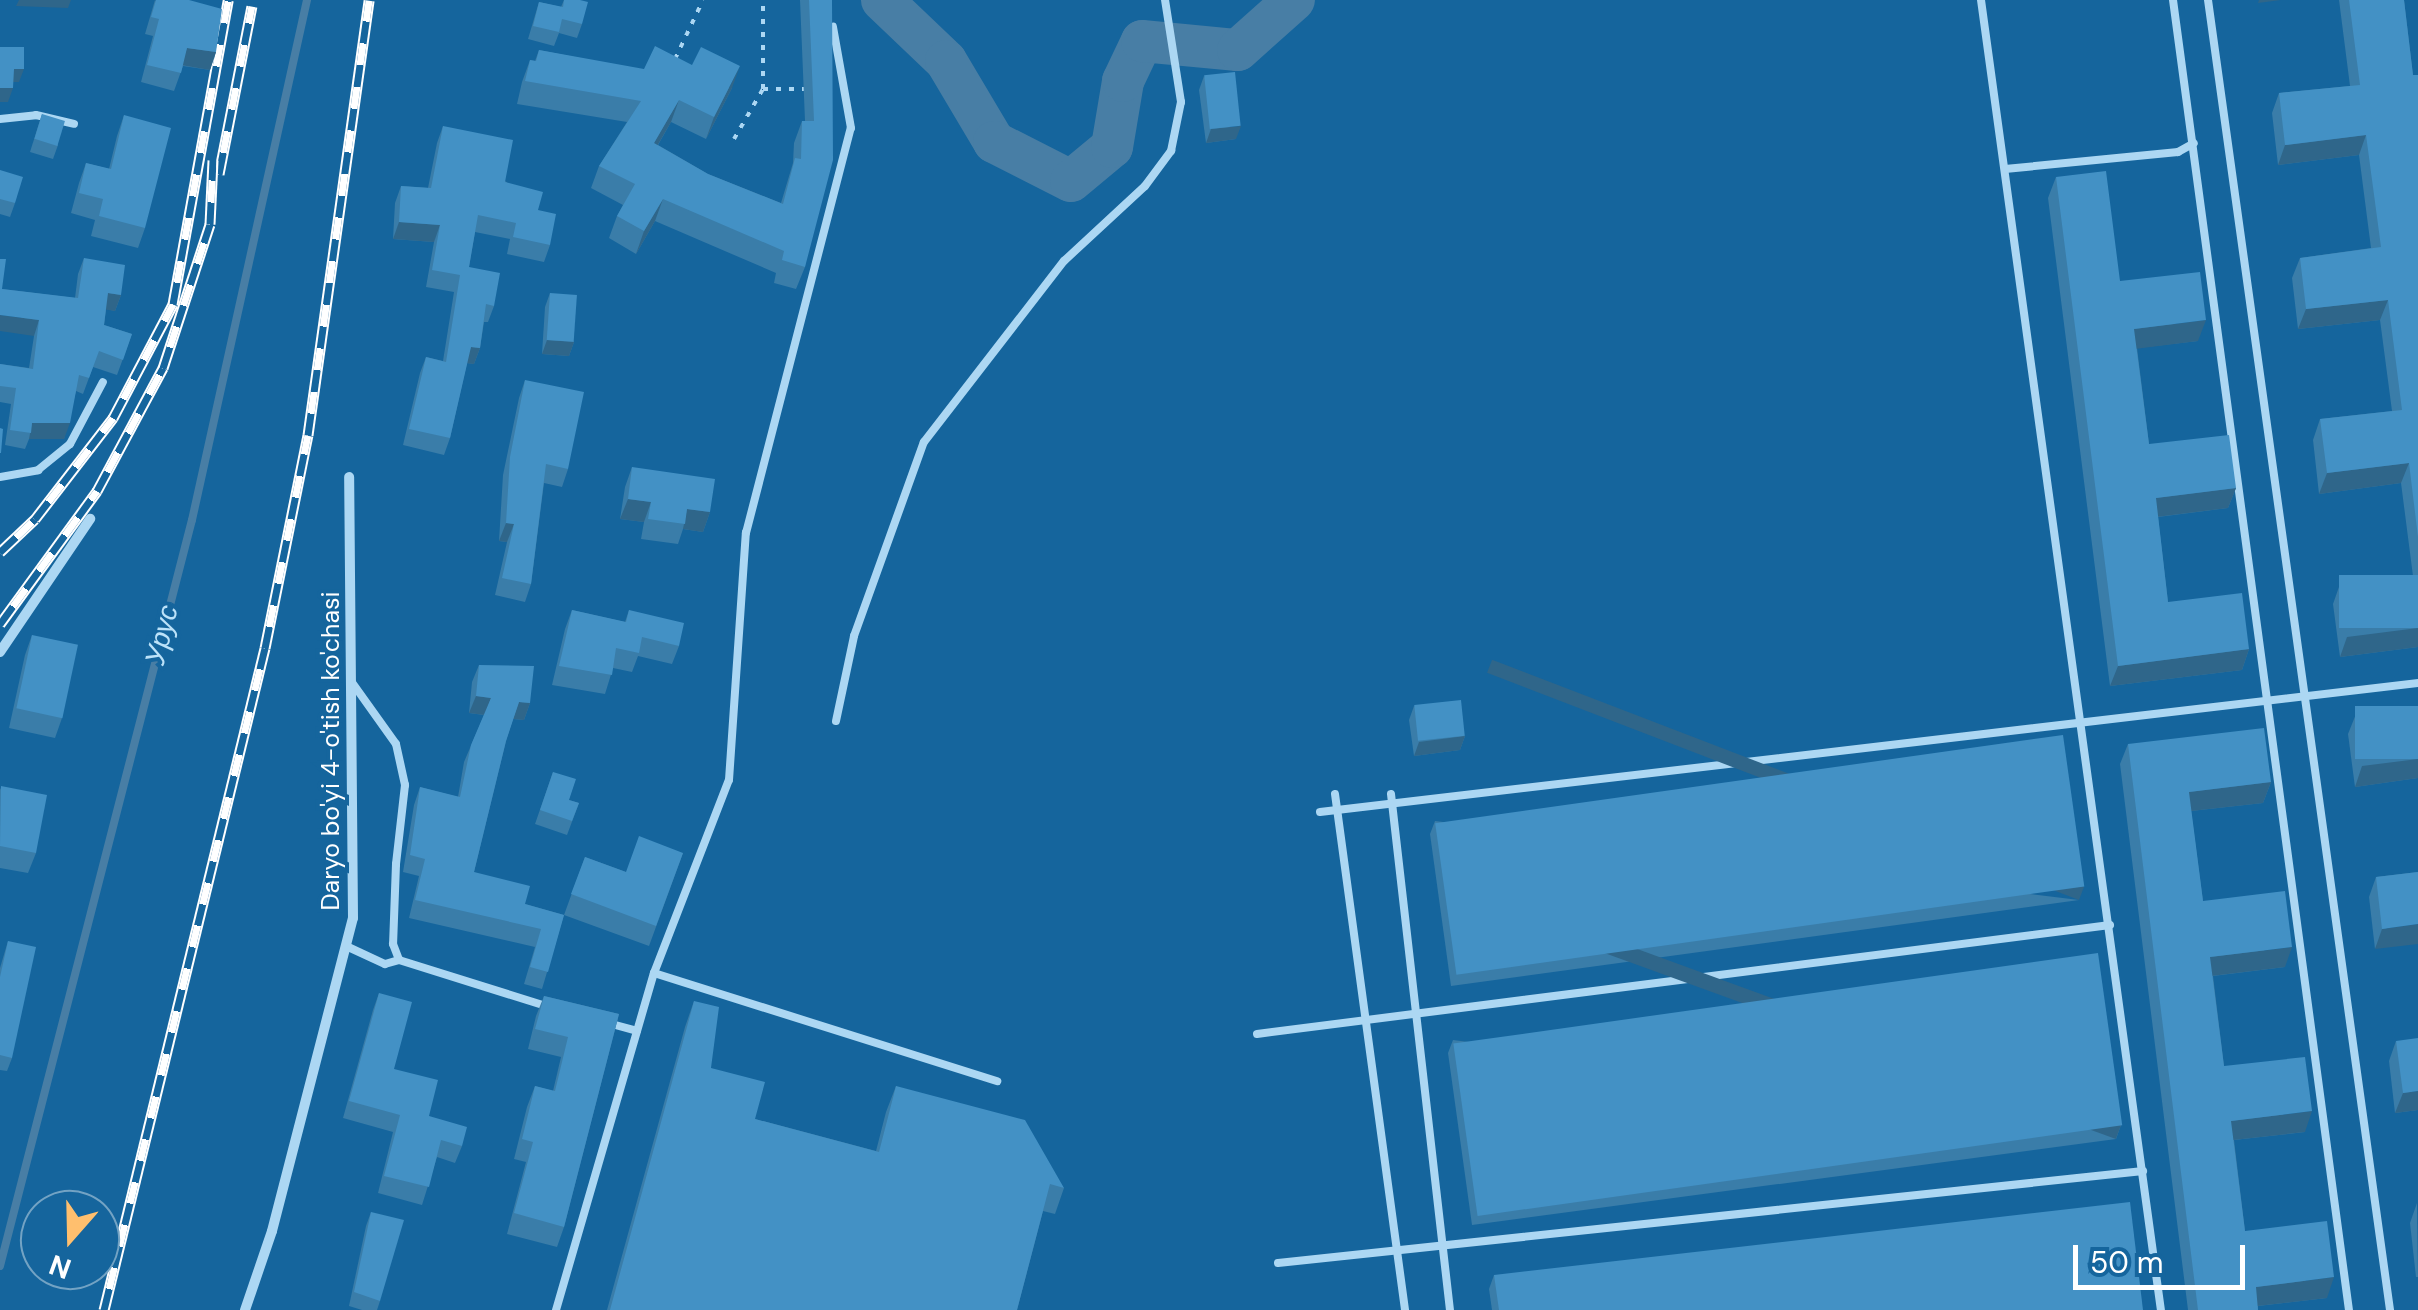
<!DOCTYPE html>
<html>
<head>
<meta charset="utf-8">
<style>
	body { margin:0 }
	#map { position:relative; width:2418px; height:1310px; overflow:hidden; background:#15659d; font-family:"DM Sans",sans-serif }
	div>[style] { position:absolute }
	.stream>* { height:8px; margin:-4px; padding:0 4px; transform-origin:4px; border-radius:4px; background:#487ea5 }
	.river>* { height:42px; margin:-21px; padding:0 21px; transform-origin:21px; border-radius:21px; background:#487ea5 }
	.path>* { height:4px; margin-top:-2px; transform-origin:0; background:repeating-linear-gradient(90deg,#acd7f3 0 5px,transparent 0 13px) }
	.service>* { height:8px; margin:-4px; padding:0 4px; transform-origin:4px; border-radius:4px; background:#acd7f3 }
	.minor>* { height:10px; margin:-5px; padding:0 5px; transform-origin:5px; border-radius:5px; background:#acd7f3 }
	.rail>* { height:11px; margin-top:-5.5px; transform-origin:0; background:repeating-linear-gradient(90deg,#15659d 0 22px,#fff 0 44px); box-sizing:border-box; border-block:2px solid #fff }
	.wall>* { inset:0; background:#3a7da9 }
	.shaded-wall>* { inset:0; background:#2f668a; transform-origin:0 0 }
	.building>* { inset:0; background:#4391c5; transform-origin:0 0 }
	span { translate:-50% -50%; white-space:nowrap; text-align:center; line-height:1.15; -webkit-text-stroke:8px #15659d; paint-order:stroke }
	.street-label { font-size:25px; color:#fff }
	.water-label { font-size:28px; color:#bce2f9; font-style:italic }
	.north { position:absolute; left:20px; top:1190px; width:100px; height:100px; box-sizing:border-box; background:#15659d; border:2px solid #73a3c4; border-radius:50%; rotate:200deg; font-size:28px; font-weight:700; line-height:40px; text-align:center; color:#fff }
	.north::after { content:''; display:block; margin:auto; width:35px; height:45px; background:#ffbf6e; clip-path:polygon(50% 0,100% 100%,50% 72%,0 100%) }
	.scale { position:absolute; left:2073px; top:1245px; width:172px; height:45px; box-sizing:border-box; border:5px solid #fff; border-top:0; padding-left:12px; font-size:30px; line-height:35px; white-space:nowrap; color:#fff; -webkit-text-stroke:8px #15659d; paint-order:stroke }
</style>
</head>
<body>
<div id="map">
	<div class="stream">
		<i style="left:0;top:1266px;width:770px;rotate:-75.57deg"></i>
		<i style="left:192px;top:520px;width:533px;rotate:-77.53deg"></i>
	</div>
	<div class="river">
		<i style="left:882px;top:0;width:88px;rotate:43.6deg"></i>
		<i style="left:946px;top:61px;width:94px;rotate:59.3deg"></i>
		<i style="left:994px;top:142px;width:86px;rotate:26.9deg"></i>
		<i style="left:1071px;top:181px;width:53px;rotate:-39.7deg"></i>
		<i style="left:1112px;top:147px;width:67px;rotate:-80.5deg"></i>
		<i style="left:1123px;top:81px;width:44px;rotate:-64.6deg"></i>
		<i style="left:1142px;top:41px;width:96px;rotate:5.4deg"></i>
		<i style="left:1238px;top:50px;width:75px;rotate:-41.8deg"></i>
	</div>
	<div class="path">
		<i style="left:675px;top:59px;width:65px;rotate:-64.6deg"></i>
		<i style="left:763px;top:89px;width:45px"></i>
		<i style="left:734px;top:139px;width:58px;rotate:-59.9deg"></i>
		<i style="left:763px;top:89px;width:89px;rotate:-90deg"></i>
	</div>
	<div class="service">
		<i style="left:1981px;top:0;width:1322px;rotate:82.18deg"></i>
		<i style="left:2173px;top:0;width:1322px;rotate:82.35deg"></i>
		<i style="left:2208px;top:0;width:1323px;rotate:82.09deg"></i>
		<i style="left:0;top:119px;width:36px;rotate:-6deg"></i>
		<i style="left:36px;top:115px;width:39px;rotate:13deg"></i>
		<i style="left:2005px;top:169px;width:174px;rotate:-5.6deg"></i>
		<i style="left:2178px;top:152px;width:18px;rotate:-29deg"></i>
		<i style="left:0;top:477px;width:39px;rotate:-10deg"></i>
		<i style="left:38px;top:470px;width:41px;rotate:-39.1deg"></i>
		<i style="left:70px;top:444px;width:70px;rotate:-62deg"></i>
		<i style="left:351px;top:681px;width:77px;rotate:54.5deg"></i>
		<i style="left:396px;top:744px;width:42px;rotate:77.6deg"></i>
		<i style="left:405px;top:785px;width:80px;rotate:96.5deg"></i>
		<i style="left:396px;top:864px;width:80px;rotate:92.1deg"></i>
		<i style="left:393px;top:944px;width:17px;rotate:69deg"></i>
		<i style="left:399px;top:960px;width:154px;rotate:17.4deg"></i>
		<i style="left:836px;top:721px;width:87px;rotate:-78deg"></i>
		<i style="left:854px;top:636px;width:206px;rotate:-70.2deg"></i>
		<i style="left:924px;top:442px;width:229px;rotate:-52.3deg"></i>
		<i style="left:1064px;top:261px;width:110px;rotate:-42.8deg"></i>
		<i style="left:1145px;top:186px;width:44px;rotate:-53.4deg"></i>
		<i style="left:1171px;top:151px;width:50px;rotate:-78.5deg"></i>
		<i style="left:1181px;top:102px;width:103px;rotate:-98.9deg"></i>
		<i style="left:1335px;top:794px;width:521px;rotate:82.27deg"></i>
		<i style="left:1391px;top:794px;width:519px;rotate:83.48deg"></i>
		<i style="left:1320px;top:812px;width:1106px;rotate:-6.7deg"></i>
		<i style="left:346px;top:946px;width:43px;rotate:24.8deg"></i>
		<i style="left:385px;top:964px;width:15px;rotate:-16deg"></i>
		<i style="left:654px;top:973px;width:360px;rotate:17.5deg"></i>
		<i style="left:608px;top:1023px;width:30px;rotate:15deg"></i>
		<i style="left:1257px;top:1034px;width:860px;rotate:-7.28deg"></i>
		<i style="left:1278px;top:1263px;width:870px;rotate:-6.07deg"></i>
		<i style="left:556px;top:1310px;width:351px;rotate:-73.8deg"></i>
		<i style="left:654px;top:973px;width:207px;rotate:-68.8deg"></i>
		<i style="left:729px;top:780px;width:248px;rotate:-86.1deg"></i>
		<i style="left:746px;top:533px;width:418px;rotate:-75.5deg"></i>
		<i style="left:851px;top:128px;width:103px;rotate:-100.1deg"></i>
	</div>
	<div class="minor">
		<i style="left:0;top:652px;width:161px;rotate:-55.9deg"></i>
		<i style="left:245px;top:1310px;width:83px;rotate:-71.1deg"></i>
		<i style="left:272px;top:1231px;width:323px;rotate:-75.5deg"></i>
		<i style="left:353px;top:918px;width:441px;rotate:-90.5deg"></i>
	</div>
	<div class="rail">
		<i style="left:219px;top:174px;width:171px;rotate:-78.9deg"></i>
		<i style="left:0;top:552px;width:48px;rotate:-43.3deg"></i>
		<i style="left:35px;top:519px;width:128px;rotate:-52.3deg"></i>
		<i style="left:113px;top:418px;width:129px;rotate:-62.2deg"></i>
		<i style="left:173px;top:304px;width:309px;rotate:-79.7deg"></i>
		<i style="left:0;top:624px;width:165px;rotate:-53.9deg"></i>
		<i style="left:97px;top:491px;width:140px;rotate:-61.8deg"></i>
		<i style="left:163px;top:368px;width:151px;rotate:-71.9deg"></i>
		<i style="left:210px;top:224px;width:64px;rotate:-87.3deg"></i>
		<i style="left:104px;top:1310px;width:681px;rotate:-76.33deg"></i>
		<i style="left:265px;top:648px;width:217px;rotate:-78.6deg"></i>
		<i style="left:308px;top:435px;width:439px;rotate:-82deg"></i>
	</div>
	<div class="wall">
		<i style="clip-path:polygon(155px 0,216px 52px,210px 70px,183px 66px,174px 91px,141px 82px,153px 36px,145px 34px)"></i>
		<i style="clip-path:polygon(564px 0,582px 24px,577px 38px,559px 33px,554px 46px,528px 39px,539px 2px,561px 7px)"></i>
		<i style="clip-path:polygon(800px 0,832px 0,805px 267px,796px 289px,774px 283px,776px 273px,655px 221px,636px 254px,609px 238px,617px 216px,623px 205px,591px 188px,599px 166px,627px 122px,517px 104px,522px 82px,530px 60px,535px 61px,539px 50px,732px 88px,706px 139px,671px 122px,658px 145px,708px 174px,781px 203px,793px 163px,794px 143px,802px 121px,805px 121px)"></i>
		<i style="clip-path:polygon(2339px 0,2404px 0,2413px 75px,2418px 75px,2418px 647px,2340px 657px,2333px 604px,2340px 584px,2413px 576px,2401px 483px,2319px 494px,2313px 440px,2320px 419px,2392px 411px,2380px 320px,2298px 329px,2292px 278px,2300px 258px,2371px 248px,2359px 155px,2278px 165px,2272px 113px,2279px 93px,2350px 86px)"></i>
		<i style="clip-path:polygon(1204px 76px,1236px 139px,1206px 143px,1199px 90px)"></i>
		<i style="clip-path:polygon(42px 114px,58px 145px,53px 159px,30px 152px)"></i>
		<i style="clip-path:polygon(124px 115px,145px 228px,138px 248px,91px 236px,95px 220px,71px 213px,79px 183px,86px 163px,109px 169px,117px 136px)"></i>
		<i style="clip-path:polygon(443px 126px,538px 210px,550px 245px,544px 262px,507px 254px,510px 239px,475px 232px,469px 267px,494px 306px,488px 322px,484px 322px,480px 348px,474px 364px,467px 363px,450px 438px,444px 455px,403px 445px,420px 373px,426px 357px,443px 361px,454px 292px,426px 287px,434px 242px,393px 239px,395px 203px,401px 186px,428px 188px,437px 143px)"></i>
		<i style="clip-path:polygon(0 170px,15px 203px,10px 217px,0 214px)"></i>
		<i style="clip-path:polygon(2056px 177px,2120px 281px,2198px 341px,2137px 348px,2149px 444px,2236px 488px,2228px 508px,2158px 517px,2168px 602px,2249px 649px,2242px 670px,2110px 686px,2048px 198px)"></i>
		<i style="clip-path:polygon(84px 258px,121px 295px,115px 311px,106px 309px,104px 325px,132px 334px,117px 375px,93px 367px,83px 394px,76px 391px,64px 439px,29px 439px,25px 449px,5px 445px,11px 404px,0 402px,0 364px,29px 368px,34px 336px,2px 289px,75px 298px,78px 274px)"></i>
		<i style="clip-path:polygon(550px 293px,574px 342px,569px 356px,542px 354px,545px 307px)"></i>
		<i style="clip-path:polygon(525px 380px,568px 469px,562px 487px,544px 483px,531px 584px,525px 602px,495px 595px,507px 542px,499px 541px,503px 475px,519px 398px)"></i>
		<i style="clip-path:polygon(632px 467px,710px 512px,703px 532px,683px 529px,678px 544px,641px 539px,644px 522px,620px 519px,625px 487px)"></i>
		<i style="clip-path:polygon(572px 610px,625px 622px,629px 610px,679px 646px,672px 664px,638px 656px,632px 672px,613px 668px,605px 694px,552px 685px,565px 629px)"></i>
		<i style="clip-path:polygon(32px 635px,62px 718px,55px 738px,9px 728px,25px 655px)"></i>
		<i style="clip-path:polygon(479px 665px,530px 703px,524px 720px,513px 719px,506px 741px,474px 872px,525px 904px,564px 915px,585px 857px,626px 872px,683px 853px,649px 946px,564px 915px,542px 989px,524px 984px,535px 947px,409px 918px,419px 876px,403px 872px,414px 805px,420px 787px,458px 797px,464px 762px,484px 715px,469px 713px,472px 682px)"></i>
		<i style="clip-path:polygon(1414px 706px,1465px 736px,1460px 750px,1414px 756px,1409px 720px)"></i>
		<i style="clip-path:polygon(2418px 706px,2418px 778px,2355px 787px,2348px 734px,2356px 714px)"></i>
		<i style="clip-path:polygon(2128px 744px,2271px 782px,2263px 803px,2191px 811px,2203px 901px,2285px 967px,2213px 976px,2224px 1066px,2305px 1132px,2234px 1140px,2245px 1231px,2327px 1298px,2258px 1306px,2258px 1310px,2188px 1310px,2120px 764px)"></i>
		<i style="clip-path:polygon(553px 772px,569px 800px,579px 803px,567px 835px,535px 824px)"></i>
		<i style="clip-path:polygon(0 788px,36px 853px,28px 873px,0 868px)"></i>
		<i style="clip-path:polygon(1435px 821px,2079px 900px,1451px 986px,1430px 834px)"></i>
		<i style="clip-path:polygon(2418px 872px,2375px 949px,2369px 897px,2376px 877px)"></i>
		<i style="clip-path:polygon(8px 941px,12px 1058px,7px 1071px,0 1070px,0 968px)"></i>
		<i style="clip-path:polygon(379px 993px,394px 1069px,429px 1116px,462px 1146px,455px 1163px,437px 1157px,422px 1205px,378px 1193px,393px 1132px,343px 1118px,373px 1010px)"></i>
		<i style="clip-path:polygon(544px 996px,619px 1014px,564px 1227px,557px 1247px,507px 1234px,526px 1162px,514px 1159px,527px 1107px,535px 1086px,553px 1091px,561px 1057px,528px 1049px,536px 1016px)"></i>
		<i style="clip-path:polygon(694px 1001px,711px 1068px,755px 1119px,876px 1151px,886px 1112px,896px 1086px,1064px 1188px,1055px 1214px,1043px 1211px,1017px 1310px,607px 1310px,685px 1027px)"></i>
		<i style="clip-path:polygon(1453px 1040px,2121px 1125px,2116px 1139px,1472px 1225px,1448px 1053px)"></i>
		<i style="clip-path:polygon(2396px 1041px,2418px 1110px,2395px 1113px,2389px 1061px)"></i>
		<i style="clip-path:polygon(2417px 1203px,2418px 1277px,2416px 1277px,2410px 1223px)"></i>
		<i style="clip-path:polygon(371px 1212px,380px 1301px,377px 1310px,362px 1310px,349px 1306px,366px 1226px)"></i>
		<i style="clip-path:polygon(1494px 1275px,2143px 1310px,1492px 1310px,1489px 1289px)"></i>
	</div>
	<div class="shaded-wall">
		<i style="clip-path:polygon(19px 0,71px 0,68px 8px,16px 6px)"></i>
		<i style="clip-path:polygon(2259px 0,2281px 0,2258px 3px)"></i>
		<i style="clip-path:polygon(187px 48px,216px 52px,210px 70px,181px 65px)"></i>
		<i style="clip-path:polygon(740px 66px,732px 88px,706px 139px,714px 117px)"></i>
		<i style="clip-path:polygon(14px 69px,24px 69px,19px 82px,9px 82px)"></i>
		<i style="clip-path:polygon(0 88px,13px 88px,8px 102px,0 102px)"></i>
		<i style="clip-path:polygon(679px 100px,671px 122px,646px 165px,654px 143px)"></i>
		<i style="clip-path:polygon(1241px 126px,1236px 139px,1206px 143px,1211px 129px)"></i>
		<i style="clip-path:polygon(2366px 135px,2359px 155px,2278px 165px,2285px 145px)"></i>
		<i style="clip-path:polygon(663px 199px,655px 221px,636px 254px,644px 231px)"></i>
		<i style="clip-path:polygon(399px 222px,440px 225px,434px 242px,393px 239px)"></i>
		<i style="clip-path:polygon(108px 293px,121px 295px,115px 311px,102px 309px)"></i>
		<i style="clip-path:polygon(2388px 300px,2380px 320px,2298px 329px,2306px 309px)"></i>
		<i style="clip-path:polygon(0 315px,39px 320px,34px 336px,0 331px)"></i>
		<i style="clip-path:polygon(2206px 320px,2198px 341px,2127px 350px,2134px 329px)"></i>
		<i style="clip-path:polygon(547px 340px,574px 342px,569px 356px,542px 354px)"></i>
		<i style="clip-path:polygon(471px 347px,480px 348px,474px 364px,465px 363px)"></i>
		<i style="clip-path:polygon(32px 423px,70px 423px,64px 439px,29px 439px)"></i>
		<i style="clip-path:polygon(2409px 463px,2401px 483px,2319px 494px,2327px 473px)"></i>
		<i style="clip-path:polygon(2236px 488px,2228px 508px,2148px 518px,2156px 498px)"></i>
		<i style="clip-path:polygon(628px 499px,651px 502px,644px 522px,620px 519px)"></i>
		<i style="clip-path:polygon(687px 509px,710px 512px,703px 532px,683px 529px)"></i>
		<i style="clip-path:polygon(506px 523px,514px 524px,507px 542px,499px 541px)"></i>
		<i style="clip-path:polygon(2418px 628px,2418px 647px,2340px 657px,2347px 637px)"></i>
		<i style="clip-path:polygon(2249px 649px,2242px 670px,2110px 686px,2118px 666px)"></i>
		<i style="clip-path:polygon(476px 696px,491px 698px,485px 715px,469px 713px)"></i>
		<i style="clip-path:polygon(519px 702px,530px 703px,524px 720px,513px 719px)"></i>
		<i style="clip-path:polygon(1465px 736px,1460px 750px,1414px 756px,1419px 742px)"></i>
		<i style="clip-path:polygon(2418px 759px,2418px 778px,2355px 787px,2362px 766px)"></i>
		<i style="clip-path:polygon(2271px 782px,2263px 803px,2182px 812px,2189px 792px)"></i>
		<i style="left:2084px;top:887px;width:14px;height:634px;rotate:111deg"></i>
		<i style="clip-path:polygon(2418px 924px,2418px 944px,2375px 949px,2382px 929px)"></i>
		<i style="clip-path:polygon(2292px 947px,2285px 967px,2203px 977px,2210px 957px)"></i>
		<i style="clip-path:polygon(2418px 1091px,2418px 1110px,2395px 1113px,2403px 1093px)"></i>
		<i style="clip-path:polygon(2312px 1111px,2305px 1132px,2224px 1141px,2231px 1121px)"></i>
		<i style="left:2121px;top:1125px;width:15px;height:650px;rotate:110deg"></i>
		<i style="clip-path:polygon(2334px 1277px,2327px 1298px,2248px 1307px,2256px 1287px)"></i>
	</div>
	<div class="building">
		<i style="clip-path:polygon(156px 0,189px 0,222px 9px,216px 52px,187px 48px,181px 73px,147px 65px,159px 19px,151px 17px)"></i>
		<i style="clip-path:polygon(564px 0,580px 0,588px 2px,582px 24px,562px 19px,559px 32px,533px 26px,539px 2px,563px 7px)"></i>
		<i style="clip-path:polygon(809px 0,832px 0,833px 160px,805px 267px,782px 260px,784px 251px,663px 199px,644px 231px,617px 216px,635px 184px,599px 166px,641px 101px,525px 81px,530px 60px,536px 61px,539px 50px,644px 69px,655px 46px,692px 65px,701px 47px,740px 66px,714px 117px,679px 100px,654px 143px,708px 174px,783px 204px,795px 158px,801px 159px,802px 121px,814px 121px)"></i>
		<i style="clip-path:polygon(2349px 0,2404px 0,2413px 75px,2418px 75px,2418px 537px,2409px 463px,2327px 473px,2320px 419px,2402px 410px,2388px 300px,2306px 309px,2300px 258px,2381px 247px,2366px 135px,2285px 145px,2279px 93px,2360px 85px)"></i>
		<i style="clip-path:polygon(0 47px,24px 47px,24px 69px,14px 69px,13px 88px,0 88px)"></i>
		<i style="left:1235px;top:72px;width:54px;height:31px;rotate:84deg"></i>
		<i style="left:42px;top:114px;width:24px;height:26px;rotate:17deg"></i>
		<i style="clip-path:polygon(124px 115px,171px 128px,145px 228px,99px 216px,103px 199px,79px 193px,86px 163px,111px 169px)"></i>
		<i style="clip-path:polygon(443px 126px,513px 140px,505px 182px,543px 192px,538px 210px,556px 214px,550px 245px,513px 237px,516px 223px,478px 215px,469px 267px,500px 273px,494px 306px,486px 304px,480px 348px,471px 347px,450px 438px,409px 429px,426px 357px,446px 362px,460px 275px,432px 270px,440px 225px,399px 222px,401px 186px,431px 188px)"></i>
		<i style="clip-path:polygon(0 170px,23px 177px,15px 203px,0 199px)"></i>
		<i style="clip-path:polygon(2106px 171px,2120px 281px,2200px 272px,2206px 320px,2134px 329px,2149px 444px,2229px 435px,2236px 488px,2156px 498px,2168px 602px,2242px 593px,2249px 649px,2118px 666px,2056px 177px)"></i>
		<i style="clip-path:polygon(84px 258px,125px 265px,121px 295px,108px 293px,104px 325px,132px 334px,123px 360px,99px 351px,89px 378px,79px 375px,70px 423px,32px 423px,31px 433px,10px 430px,16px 388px,0 386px,0 364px,33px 369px,39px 320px,0 315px,0 259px,6px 259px,2px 289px,78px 298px)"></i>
		<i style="left:550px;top:293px;width:27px;height:47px;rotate:4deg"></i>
		<i style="clip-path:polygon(525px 380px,584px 392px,568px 469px,546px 464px,531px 584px,502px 578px,514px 524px,506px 523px,510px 457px)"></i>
		<i style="clip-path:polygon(0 428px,3px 429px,1px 453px,0 453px)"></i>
		<i style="clip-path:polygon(632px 467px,715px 479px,710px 512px,687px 509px,685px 524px,648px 519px,651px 502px,628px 499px)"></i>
		<i style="left:2418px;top:575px;width:53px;height:79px;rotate:90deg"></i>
		<i style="clip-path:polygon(572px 610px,626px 622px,629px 610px,684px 623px,679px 646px,642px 637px,639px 653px,616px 648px,612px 675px,559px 666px)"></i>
		<i style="left:32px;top:635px;width:47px;height:75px;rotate:12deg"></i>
		<i style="clip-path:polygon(479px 665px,534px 666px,530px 703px,519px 702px,506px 741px,474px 872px,530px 886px,525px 904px,564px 915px,548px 972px,530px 967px,541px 929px,415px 900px,425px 859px,410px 855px,420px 787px,460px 797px,471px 745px,491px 698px,476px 696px)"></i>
		<i style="left:1461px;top:700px;width:36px;height:47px;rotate:84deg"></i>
		<i style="left:2418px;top:706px;width:53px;height:63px;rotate:90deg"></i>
		<i style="clip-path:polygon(2264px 728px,2271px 782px,2189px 792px,2203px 901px,2285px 891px,2292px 947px,2210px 957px,2224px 1066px,2305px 1057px,2312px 1111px,2231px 1121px,2245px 1231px,2327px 1221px,2334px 1277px,2256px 1287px,2258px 1310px,2198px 1310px,2128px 744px)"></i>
		<i style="left:2063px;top:735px;width:153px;height:634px;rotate:82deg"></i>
		<i style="clip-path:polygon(553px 772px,576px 779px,569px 800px,579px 803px,572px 821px,540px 810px)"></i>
		<i style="clip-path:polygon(1px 786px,47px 795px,36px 853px,0 846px)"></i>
		<i style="clip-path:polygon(639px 836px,683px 853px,656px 926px,571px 894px,585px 857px,626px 872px)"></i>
		<i style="clip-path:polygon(2418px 872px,2418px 924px,2382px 929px,2376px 877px)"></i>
		<i style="clip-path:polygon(8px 941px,36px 947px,12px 1058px,0 1055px,0 977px)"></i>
		<i style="left:2098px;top:953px;width:174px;height:651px;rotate:82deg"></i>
		<i style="clip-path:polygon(379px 993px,412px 1002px,394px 1069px,438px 1080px,429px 1116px,467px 1127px,462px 1146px,441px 1140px,429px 1187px,384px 1176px,400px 1115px,349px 1101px)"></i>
		<i style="clip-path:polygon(544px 996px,619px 1014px,564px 1227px,514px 1213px,533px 1142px,522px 1139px,535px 1086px,555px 1091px,568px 1037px,535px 1029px)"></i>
		<i style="clip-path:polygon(694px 1001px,719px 1007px,711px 1068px,765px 1082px,755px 1119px,879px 1152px,896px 1086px,1025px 1120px,1064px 1188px,1050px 1184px,1017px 1310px,610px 1310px)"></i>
		<i style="clip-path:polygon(2418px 1038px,2418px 1091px,2403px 1093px,2396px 1041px)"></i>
		<i style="clip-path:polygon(2130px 1202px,2143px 1310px,1499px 1310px,1494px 1275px)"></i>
		<i style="clip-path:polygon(371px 1212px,404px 1220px,380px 1301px,354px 1292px)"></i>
	</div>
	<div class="street-label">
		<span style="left:331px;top:751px;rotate:-90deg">Daryo bo'yi 4-o'tish ko'chasi</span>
	</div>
	<div class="water-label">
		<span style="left:162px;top:635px;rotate:-76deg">Урус</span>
	</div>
	<div class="north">N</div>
	<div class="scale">50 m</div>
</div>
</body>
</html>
